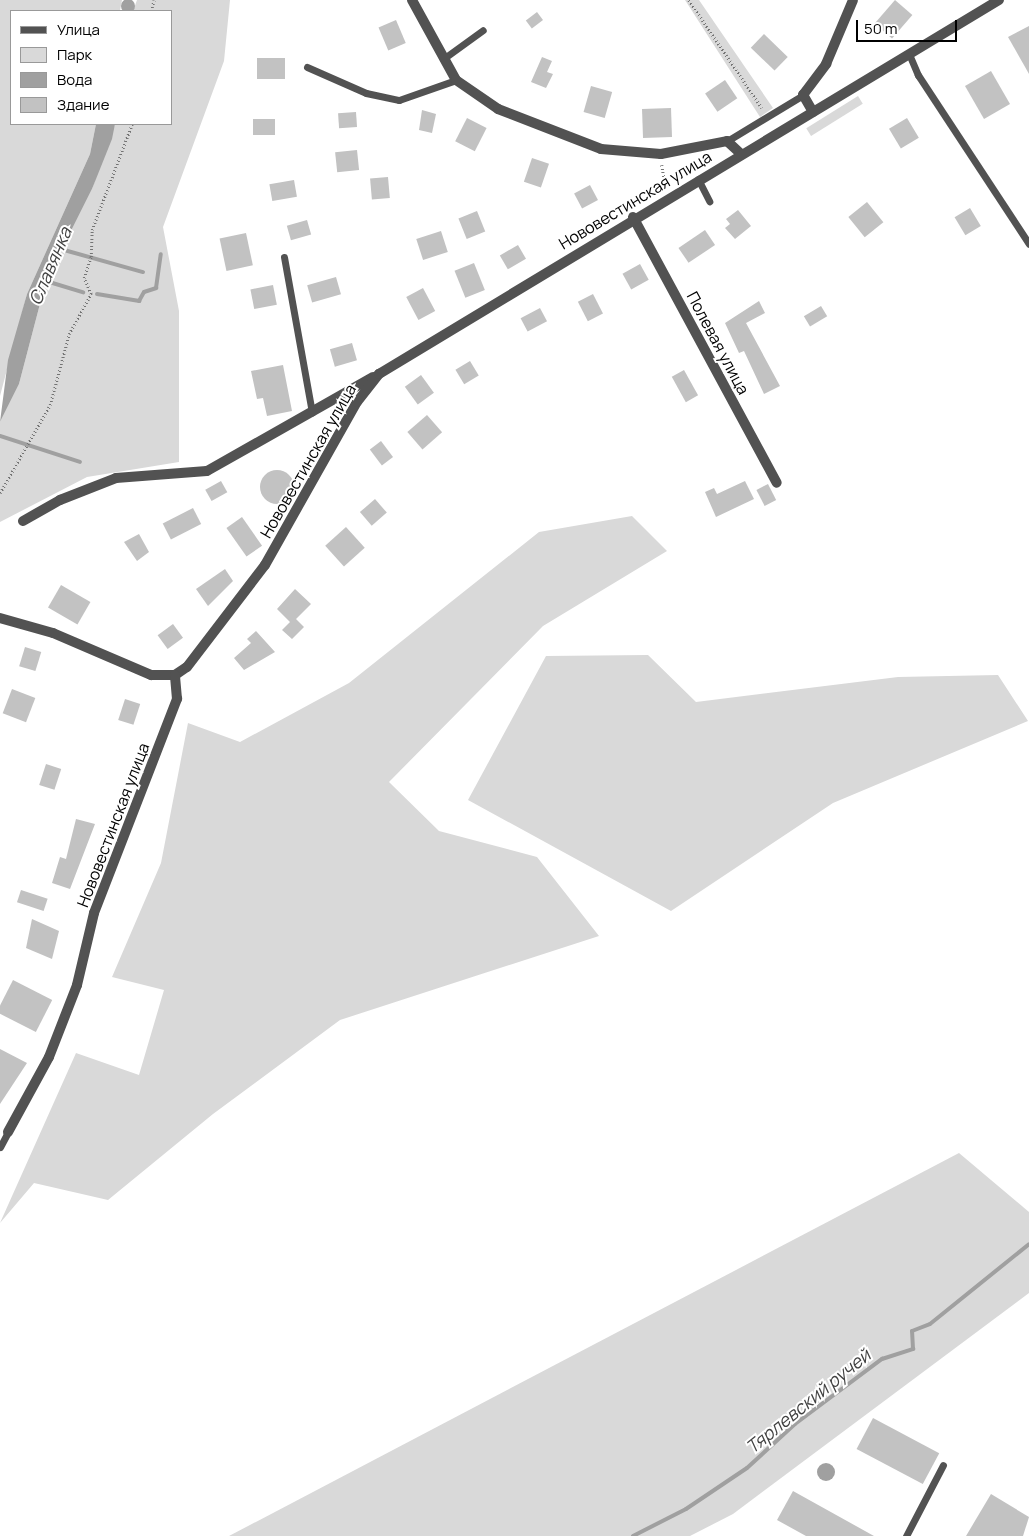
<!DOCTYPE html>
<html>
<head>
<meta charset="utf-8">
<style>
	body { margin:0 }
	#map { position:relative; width:1029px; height:1536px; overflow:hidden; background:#fff; font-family:Manrope,sans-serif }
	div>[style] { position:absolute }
	.green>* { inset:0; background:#d9d9d9; transform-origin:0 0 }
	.water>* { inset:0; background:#a0a0a0 }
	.round { border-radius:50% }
	.stream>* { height:4px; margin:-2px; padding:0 2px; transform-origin:2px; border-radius:2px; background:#a0a0a0 }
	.building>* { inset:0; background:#c2c2c2; transform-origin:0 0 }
	.path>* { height:2.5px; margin-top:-1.25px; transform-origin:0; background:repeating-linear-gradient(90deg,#747474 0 1px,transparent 0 3.5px) }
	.lane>* { height:7px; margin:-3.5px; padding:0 3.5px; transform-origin:3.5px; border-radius:3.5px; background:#525252 }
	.street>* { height:10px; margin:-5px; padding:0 5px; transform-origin:5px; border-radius:5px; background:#525252 }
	span { translate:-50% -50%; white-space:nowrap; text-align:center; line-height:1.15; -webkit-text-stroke:4px #fff; paint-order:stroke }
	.street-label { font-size:16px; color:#000 }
	.water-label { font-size:18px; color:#414141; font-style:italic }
	.legend { position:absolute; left:10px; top:10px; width:162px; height:115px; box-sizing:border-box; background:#fff; border:1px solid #999; margin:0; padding:6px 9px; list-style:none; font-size:15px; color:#000 }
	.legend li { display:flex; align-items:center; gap:10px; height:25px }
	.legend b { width:25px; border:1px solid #999 }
	.scale { position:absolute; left:856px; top:20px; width:101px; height:22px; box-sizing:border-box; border:2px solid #000; border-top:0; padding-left:6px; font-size:15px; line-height:18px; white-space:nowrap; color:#000; -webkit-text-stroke:4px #fff; paint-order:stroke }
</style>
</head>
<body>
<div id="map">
	<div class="green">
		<i style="clip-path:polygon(0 0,122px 0,120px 11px,11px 11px,11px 124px,96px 124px,90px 154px,27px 294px,0 396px)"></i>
		<i style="clip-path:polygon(137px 0,230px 0,224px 61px,163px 227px,179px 311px,179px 462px,87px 477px,0 522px,0 422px,19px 384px,46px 281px,92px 189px,115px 124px,171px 124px,171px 11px,133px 11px)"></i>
		<i style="clip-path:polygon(685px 0,699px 0,773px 108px,760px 117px)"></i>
		<i style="left:858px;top:96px;width:9px;height:61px;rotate:58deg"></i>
		<i style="clip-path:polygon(632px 516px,667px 551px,543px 626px,389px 782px,439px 831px,537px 857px,599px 936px,340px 1020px,213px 1114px,108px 1200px,34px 1183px,0 1223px,76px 1053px,139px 1075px,164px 990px,112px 977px,161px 863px,188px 723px,240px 742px,349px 683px,539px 532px)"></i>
		<i style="clip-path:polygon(648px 655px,696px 702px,898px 677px,998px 675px,1028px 721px,833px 803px,671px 911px,468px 800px,546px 656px)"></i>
		<i style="clip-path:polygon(959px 1153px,1029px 1212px,1029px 1293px,733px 1514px,690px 1536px,229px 1536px)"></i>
	</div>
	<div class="water">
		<i class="round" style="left:121px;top:-1px;width:14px;height:14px"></i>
		<i style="clip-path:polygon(96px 124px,115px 124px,112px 139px,92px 189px,46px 281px,19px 384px,0 422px,8px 360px,27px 294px,90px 154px)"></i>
		<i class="round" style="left:817px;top:1463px;width:18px;height:18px"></i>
	</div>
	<div class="stream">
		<i style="left:64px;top:250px;width:82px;rotate:15.6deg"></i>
		<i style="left:46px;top:281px;width:39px;rotate:17deg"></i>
		<i style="left:97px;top:294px;width:43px;rotate:9.5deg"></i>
		<i style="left:139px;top:301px;width:10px;rotate:-61deg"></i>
		<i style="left:144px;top:292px;width:13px;rotate:-18deg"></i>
		<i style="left:156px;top:288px;width:34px;rotate:-82deg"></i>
		<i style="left:0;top:436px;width:84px;rotate:18deg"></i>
		<i style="left:633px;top:1536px;width:59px;rotate:-27deg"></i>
		<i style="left:686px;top:1509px;width:73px;rotate:-33.9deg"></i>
		<i style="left:747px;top:1468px;width:65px;rotate:-42.5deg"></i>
		<i style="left:795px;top:1424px;width:109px;rotate:-36.8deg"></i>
		<i style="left:882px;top:1359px;width:33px;rotate:-18deg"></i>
		<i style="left:913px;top:1349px;width:18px;rotate:-93deg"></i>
		<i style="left:912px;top:1331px;width:19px;rotate:-21deg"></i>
		<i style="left:930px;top:1324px;width:127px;rotate:-38.9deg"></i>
	</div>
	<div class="building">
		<i style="left:895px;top:0;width:23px;height:31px;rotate:41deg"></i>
		<i style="left:537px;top:12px;width:10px;height:14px;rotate:53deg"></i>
		<i style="left:396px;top:20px;width:25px;height:19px;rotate:67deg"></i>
		<i style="clip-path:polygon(1029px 26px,1029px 74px,1008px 37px)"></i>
		<i style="left:764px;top:34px;width:33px;height:19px;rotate:44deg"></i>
		<i style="clip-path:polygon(542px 57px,552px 61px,547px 72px,553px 74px,546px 88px,531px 82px)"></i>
		<i style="left:257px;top:58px;width:28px;height:21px"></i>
		<i style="left:991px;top:71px;width:38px;height:30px;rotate:60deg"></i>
		<i style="left:725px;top:80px;width:22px;height:24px;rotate:56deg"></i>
		<i style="left:591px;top:86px;width:22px;height:27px;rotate:16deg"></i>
		<i style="left:671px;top:108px;width:29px;height:29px;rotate:88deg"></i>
		<i style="clip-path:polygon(422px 110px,436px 114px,432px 133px,419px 130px)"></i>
		<i style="left:356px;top:112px;width:15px;height:18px;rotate:86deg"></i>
		<i style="left:467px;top:118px;width:22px;height:26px;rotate:27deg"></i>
		<i style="left:907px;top:118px;width:23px;height:21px;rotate:59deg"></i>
		<i style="left:253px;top:119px;width:22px;height:16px"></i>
		<i style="left:357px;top:150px;width:20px;height:22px;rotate:84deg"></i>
		<i style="left:532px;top:158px;width:18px;height:25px;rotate:19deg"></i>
		<i style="left:388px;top:177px;width:21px;height:18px;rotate:85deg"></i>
		<i style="left:294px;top:180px;width:17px;height:25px;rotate:80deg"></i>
		<i style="left:590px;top:185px;width:17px;height:18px;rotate:62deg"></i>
		<i style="left:867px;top:202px;width:26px;height:24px;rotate:51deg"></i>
		<i style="left:970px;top:208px;width:21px;height:18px;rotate:59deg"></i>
		<i style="clip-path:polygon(738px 210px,751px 226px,735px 239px,725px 228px,730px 224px,726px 219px)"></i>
		<i style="left:477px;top:211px;width:22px;height:20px;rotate:68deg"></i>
		<i style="left:307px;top:220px;width:15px;height:21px;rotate:74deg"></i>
		<i style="left:705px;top:230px;width:18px;height:32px;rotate:56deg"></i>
		<i style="left:441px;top:231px;width:22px;height:26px;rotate:72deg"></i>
		<i style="left:246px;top:233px;width:33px;height:27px;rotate:78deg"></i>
		<i style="left:518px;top:245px;width:16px;height:21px;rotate:60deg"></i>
		<i style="left:474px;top:263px;width:29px;height:21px;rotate:68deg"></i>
		<i style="left:640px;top:264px;width:18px;height:20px;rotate:61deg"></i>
		<i style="left:336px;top:277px;width:18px;height:30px;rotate:74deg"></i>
		<i style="left:273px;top:285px;width:20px;height:23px;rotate:79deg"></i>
		<i style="left:423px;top:288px;width:26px;height:19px;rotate:62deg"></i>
		<i style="left:593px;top:294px;width:22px;height:17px;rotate:63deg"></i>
		<i style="clip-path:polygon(759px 301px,765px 313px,746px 323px,780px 386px,764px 394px,744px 351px,739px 353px,725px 323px)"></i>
		<i style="left:821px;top:306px;width:12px;height:20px;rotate:59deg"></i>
		<i style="left:540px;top:308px;width:15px;height:22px;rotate:62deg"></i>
		<i style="left:352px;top:343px;width:18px;height:23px;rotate:74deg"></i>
		<i style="left:470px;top:361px;width:17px;height:17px;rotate:59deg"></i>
		<i style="clip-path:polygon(283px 365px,292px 411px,267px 416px,263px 398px,257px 399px,251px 371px)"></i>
		<i style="left:684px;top:370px;width:29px;height:14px;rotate:61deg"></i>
		<i style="left:421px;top:375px;width:22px;height:20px;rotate:54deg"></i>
		<i style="left:427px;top:415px;width:23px;height:26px;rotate:49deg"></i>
		<i style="left:381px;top:441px;width:20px;height:14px;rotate:53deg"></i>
		<i class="round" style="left:260px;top:470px;width:34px;height:34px"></i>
		<i style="left:221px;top:481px;width:13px;height:18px;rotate:61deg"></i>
		<i style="clip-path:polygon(745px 481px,754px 499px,716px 517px,705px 492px,714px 488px,717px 494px)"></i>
		<i style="left:768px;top:484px;width:18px;height:13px;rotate:63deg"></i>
		<i style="left:375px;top:499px;width:18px;height:20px;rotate:49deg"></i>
		<i style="left:193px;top:508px;width:18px;height:34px;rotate:63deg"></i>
		<i style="left:242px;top:517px;width:35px;height:19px;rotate:55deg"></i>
		<i style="left:346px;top:527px;width:28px;height:28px;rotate:48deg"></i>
		<i style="clip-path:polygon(139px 534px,149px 552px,137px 561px,124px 542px)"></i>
		<i style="clip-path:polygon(225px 569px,233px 581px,208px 606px,196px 589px)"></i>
		<i style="left:61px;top:585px;width:34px;height:26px;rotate:30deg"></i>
		<i style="clip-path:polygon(295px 589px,311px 604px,296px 619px,304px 627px,292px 639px,282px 630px,290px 622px,277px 609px)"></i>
		<i style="left:173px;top:624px;width:17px;height:19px;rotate:54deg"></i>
		<i style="clip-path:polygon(256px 631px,275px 652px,244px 670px,234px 658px,251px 643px,247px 639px)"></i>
		<i style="left:25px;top:647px;width:17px;height:20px;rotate:17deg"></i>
		<i style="left:12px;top:689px;width:25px;height:26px;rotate:21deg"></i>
		<i style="left:125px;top:699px;width:16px;height:22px;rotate:18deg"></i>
		<i style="left:46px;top:764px;width:16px;height:22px;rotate:18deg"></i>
		<i style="clip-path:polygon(76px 819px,95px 824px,70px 889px,52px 883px,60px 857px,66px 859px)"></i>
		<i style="left:21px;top:890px;width:28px;height:13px;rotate:18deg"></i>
		<i style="clip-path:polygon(32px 919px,59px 931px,52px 959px,26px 948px)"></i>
		<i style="left:13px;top:980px;width:44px;height:36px;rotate:27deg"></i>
		<i style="clip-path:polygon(0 1049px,27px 1063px,0 1104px)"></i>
		<i style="left:873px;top:1418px;width:75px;height:35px;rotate:28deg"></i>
		<i style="clip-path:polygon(793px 1491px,874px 1536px,806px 1536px,777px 1520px)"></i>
		<i style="clip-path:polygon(991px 1494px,1029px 1517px,1023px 1536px,966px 1536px)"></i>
	</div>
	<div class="path">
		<i style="left:689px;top:0;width:130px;rotate:55.9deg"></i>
		<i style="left:151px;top:11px;width:11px;rotate:-75deg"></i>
		<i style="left:662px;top:165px;width:24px;rotate:81deg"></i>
		<i style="left:0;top:493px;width:101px;rotate:-60.4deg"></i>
		<i style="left:50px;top:405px;width:73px;rotate:-75deg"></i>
		<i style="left:69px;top:334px;width:46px;rotate:-61.2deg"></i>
		<i style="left:91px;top:294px;width:17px;rotate:-114deg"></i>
		<i style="left:84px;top:278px;width:22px;rotate:-72deg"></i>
		<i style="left:91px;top:257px;width:27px;rotate:-88deg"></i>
		<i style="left:92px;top:230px;width:113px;rotate:-69.3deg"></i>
	</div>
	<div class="lane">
		<i style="left:909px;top:54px;width:23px;rotate:67deg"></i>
		<i style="left:918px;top:75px;width:202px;rotate:56.7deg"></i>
		<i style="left:443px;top:59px;width:49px;rotate:-35.9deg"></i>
		<i style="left:307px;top:67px;width:64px;rotate:23.8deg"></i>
		<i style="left:366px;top:93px;width:34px;rotate:12deg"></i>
		<i style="left:399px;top:100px;width:60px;rotate:-19.3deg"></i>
		<i style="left:727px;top:141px;width:89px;rotate:-31.2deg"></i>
		<i style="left:698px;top:179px;width:25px;rotate:63deg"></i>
		<i style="left:284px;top:257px;width:158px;rotate:79.8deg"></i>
		<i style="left:0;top:1147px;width:17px;rotate:-62deg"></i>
		<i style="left:906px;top:1536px;width:80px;rotate:-62.5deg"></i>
	</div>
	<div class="street">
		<i style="left:412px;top:0;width:91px;rotate:61.2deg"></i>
		<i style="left:456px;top:80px;width:51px;rotate:34.6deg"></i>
		<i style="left:498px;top:109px;width:110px;rotate:21.2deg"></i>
		<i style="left:601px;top:149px;width:60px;rotate:4.8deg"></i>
		<i style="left:661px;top:154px;width:67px;rotate:-11.1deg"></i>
		<i style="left:727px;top:141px;width:19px;rotate:43deg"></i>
		<i style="left:813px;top:112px;width:20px;rotate:-120deg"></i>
		<i style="left:803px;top:95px;width:39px;rotate:-53deg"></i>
		<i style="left:826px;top:64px;width:69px;rotate:-67.1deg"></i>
		<i style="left:633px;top:217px;width:302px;rotate:61.6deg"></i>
		<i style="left:23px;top:521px;width:43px;rotate:-29.6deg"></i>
		<i style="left:60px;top:500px;width:60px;rotate:-21.4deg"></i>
		<i style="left:116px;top:478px;width:91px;rotate:-4.4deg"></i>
		<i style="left:207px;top:471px;width:191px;rotate:-29.5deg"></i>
		<i style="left:0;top:618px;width:55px;rotate:15.8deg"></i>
		<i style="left:53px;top:633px;width:107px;rotate:23.2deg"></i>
		<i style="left:151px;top:675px;width:24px"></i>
		<i style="left:175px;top:675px;width:14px;rotate:-34deg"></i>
		<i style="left:187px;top:667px;width:128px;rotate:-52.6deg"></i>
		<i style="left:265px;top:565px;width:187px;rotate:-60.6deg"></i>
		<i style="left:357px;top:402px;width:36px;rotate:-52deg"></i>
		<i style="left:379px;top:374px;width:724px;rotate:-31.1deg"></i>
		<i style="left:8px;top:1132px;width:85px;rotate:-61.3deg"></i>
		<i style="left:49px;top:1057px;width:77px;rotate:-68.7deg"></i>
		<i style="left:77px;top:985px;width:74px;rotate:-76.7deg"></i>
		<i style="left:94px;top:913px;width:230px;rotate:-68.8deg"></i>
		<i style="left:177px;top:699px;width:24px;rotate:-95deg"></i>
	</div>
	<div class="street-label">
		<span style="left:635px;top:200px;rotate:-31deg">Нововестинская улица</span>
		<span style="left:718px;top:343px;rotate:62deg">Полевая улица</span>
		<span style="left:308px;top:461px;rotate:-60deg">Нововестинская улица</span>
		<span style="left:113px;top:825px;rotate:-69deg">Нововестинская улица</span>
	</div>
	<div class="water-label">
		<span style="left:50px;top:266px;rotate:-67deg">Славянка</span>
		<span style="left:808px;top:1401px;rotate:-39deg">Тярлевский ручей</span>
	</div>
	<ul class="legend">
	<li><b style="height:6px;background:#525252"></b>Улица</li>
	<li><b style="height:14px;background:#d9d9d9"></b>Парк</li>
	<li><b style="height:14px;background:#a0a0a0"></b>Вода</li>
	<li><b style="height:14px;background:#c2c2c2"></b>Здание</li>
	</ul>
	<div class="scale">50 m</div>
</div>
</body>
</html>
